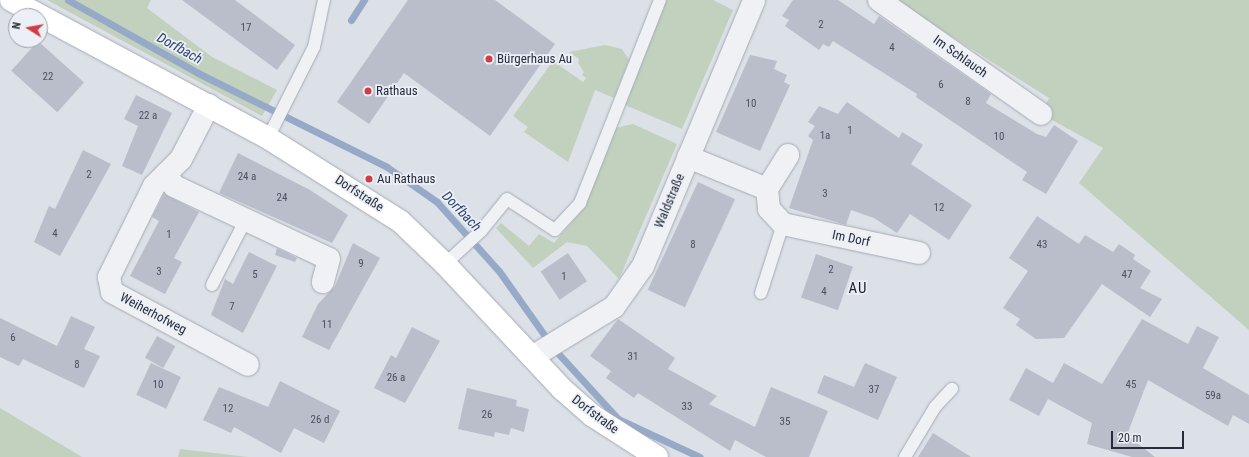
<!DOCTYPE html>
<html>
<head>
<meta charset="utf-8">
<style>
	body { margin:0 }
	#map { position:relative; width:1249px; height:457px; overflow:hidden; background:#dce0e7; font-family:"Roboto Condensed",sans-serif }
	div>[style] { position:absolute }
	.green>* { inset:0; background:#c1d1bd }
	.stream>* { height:7px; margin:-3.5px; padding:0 3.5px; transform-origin:3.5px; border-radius:3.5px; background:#96aac8 }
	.building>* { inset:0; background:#babeca; transform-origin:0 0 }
	.roads { filter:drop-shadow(0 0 1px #a5aab4) drop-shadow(0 0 1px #a5aab4) }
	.lane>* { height:12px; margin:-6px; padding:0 6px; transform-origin:6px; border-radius:6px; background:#eff1f5 }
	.street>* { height:22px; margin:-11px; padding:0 11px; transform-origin:11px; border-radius:11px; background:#eff1f5 }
	.secondary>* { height:22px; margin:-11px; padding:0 11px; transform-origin:11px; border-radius:11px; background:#fff }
	.dots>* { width:11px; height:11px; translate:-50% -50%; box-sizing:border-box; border:2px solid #eceff5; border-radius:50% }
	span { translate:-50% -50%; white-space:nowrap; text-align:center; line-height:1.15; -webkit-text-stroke:3.5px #eceff5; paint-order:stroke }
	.number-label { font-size:11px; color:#4b5061 }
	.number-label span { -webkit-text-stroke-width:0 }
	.street-label { font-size:13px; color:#262c3e }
	.poi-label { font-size:13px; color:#262c3e }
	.left { translate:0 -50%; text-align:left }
	.water-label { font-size:14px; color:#2f4772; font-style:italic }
	.quarter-label { font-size:15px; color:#181e2e; letter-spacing:1px }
	.north { position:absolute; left:8px; top:8px; width:40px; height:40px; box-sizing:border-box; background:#eceff5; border:1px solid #9da1ac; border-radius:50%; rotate:281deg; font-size:11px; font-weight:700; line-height:16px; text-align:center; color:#262c3e }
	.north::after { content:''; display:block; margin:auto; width:14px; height:18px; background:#d13d46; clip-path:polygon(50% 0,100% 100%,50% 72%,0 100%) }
	.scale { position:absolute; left:1111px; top:431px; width:73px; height:18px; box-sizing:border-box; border:2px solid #262c3e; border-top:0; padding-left:5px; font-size:12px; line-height:14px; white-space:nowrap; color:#262c3e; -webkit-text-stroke:3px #eceff5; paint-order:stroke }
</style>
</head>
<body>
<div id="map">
	<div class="green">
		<i style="clip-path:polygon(47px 0,151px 0,147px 8px,212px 57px,277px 90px,262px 116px)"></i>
		<i style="clip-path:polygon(665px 0,713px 0,733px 10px,682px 129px,625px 105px)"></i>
		<i style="clip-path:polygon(894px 0,1249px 0,1249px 330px,1079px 183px,1103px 148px,1041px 114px,1049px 98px)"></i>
		<i style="clip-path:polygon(605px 45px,622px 49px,629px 60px,614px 98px,595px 90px,568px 162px,524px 132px,528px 127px,513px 116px,553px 61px,583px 82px,586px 78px,582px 75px,584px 72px,578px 63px,579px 59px,569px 52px)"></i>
		<i style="clip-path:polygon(633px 124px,677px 144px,619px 279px,587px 246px,567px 242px,533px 268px,496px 228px,501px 223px,529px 246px,539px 234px,554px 243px,584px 208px,615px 128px)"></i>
		<i style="clip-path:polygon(0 408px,82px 457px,0 457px)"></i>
		<i style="clip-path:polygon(180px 449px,248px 457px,178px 457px)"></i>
	</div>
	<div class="stream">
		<i style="left:68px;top:0;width:149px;rotate:29.3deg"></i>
		<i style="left:198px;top:73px;width:211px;rotate:26.4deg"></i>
		<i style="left:387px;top:167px;width:61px;rotate:35deg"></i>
		<i style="left:437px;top:202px;width:93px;rotate:48.1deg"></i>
		<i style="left:499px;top:271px;width:97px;rotate:54.7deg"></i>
		<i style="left:555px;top:350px;width:93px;rotate:47.6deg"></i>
		<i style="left:618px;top:419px;width:90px;rotate:24.9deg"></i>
		<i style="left:351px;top:20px;width:24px;rotate:-57deg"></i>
	</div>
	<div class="building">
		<i style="clip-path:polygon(182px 0,235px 0,295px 45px,277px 70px)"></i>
		<i style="clip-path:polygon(408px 0,495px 0,555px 44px,490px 136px,404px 73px,369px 124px,337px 102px)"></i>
		<i style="clip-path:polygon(793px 0,838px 0,874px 24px,879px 16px,991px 94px,986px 103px,1037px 134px,1046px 137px,1054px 125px,1078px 141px,1046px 194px,1022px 180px,1027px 172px,916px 97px,917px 94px,833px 41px,829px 47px,823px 44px,819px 50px,785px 26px,789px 20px,782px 16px)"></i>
		<i style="left:38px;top:41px;width:62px;height:40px;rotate:42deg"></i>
		<i style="clip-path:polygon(750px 55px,777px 61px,774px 69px,787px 75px,784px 82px,790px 85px,760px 151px,716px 132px)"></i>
		<i style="clip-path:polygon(136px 95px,172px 113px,142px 175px,122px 166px,138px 126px,124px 119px)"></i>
		<i style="clip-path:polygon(847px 102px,899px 138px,902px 132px,923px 145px,911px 164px,972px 205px,949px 240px,910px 214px,897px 233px,874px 218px,851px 210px,846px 225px,789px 208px,813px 140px,808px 136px,815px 126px,808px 122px,819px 106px,838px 114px)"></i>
		<i style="clip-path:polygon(83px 150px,111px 164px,60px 256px,34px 242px,49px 206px,55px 209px)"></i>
		<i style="clip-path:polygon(238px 153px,310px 190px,348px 215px,332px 243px,219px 193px)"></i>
		<i style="left:698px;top:182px;width:41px;height:119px;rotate:25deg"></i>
		<i style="clip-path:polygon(164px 194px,199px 212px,174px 258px,182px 262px,165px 294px,130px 276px,159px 221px,152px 217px)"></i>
		<i style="clip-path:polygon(1037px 216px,1079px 244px,1085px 235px,1113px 252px,1119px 244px,1135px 255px,1133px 259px,1151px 271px,1140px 288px,1162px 299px,1150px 317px,1102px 284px,1064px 338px,1036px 339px,1016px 325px,1020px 319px,1003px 308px,1028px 271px,1009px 258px)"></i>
		<i style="clip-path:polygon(353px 243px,380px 258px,329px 350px,302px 337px,318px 304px,335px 286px)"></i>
		<i style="clip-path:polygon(277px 248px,297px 258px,295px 262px,275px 255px)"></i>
		<i style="clip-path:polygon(249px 252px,277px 266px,243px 333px,211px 315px,225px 279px,233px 284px)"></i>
		<i style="left:568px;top:253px;width:34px;height:33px;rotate:56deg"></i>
		<i style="left:816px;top:254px;width:39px;height:46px;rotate:19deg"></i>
		<i style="clip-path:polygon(71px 316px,95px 327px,84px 349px,100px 356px,84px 388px,23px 359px,19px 366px,0 357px,0 318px,57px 346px)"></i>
		<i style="clip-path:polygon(618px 319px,675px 358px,668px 369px,717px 396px,709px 404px,755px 427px,771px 387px,828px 411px,809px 457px,766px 457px,735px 440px,730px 451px,638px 393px,634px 398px,606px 378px,611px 371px,590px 356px)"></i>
		<i style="clip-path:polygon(1142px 319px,1188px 344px,1197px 326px,1219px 337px,1203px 368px,1249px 395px,1249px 424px,1233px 415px,1228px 426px,1148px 380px,1127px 435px,1155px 457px,1132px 457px,1087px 444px,1092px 423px,1048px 399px,1039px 416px,1009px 400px,1026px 368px,1053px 383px,1064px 363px,1102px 384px)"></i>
		<i style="clip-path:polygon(412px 327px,440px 341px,405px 403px,374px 388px,391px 355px,396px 358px)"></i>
		<i style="left:157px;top:336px;width:21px;height:25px;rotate:29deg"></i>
		<i style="left:151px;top:363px;width:33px;height:35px;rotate:25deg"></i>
		<i style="clip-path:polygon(865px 363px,897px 377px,878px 420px,817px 393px,824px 375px,854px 387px)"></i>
		<i style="clip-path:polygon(280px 381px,340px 411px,324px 443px,294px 428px,281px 453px,234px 427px,231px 433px,203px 420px,219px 387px,268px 407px)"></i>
		<i style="clip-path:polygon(467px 388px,517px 400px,516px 406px,529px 409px,524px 432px,511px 428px,509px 435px,495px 432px,494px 437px,458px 429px)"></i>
		<i style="clip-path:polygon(933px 433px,971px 457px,918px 457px)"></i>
	</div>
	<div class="roads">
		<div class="lane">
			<i style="left:268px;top:138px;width:102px;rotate:-63.2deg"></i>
			<i style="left:314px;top:47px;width:48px;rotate:-78deg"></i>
			<i style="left:445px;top:264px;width:49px;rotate:-42.5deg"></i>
			<i style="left:481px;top:231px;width:41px;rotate:-50.9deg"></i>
			<i style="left:507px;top:199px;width:57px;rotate:32.9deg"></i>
			<i style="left:555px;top:230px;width:37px;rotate:-47deg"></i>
			<i style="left:580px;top:203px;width:218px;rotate:-68.5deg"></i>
			<i style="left:212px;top:285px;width:72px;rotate:-62.7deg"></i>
			<i style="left:761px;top:293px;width:72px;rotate:-72.3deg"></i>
			<i style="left:905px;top:457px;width:58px;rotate:-59deg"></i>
			<i style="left:935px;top:407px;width:25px;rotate:-47deg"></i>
		</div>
		<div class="street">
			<i style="left:879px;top:0;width:198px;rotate:35.1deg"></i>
			<i style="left:209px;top:105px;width:61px;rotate:117.4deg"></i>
			<i style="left:181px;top:159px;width:38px;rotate:135deg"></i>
			<i style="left:154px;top:186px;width:102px;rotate:116.3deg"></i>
			<i style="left:109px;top:277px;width:15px;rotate:79deg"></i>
			<i style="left:112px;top:292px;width:154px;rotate:28.2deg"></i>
			<i style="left:688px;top:157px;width:85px;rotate:22.1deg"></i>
			<i style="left:767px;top:189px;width:20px;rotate:84deg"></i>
			<i style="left:769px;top:209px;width:21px;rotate:47deg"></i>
			<i style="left:783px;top:224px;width:139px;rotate:12deg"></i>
			<i style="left:166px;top:174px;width:14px;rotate:56deg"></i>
			<i style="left:174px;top:186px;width:171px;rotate:25.2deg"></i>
			<i style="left:329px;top:259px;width:24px;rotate:105deg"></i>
			<i style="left:767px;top:189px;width:40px;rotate:-58deg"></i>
			<i style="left:532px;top:357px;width:96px;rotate:-31.4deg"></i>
			<i style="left:614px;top:307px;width:50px;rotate:-54.7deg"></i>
			<i style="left:643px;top:266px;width:288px;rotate:-67.3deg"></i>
		</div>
		<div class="secondary">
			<i style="left:11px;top:0;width:292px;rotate:28.2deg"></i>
			<i style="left:268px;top:138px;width:156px;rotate:32.2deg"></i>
			<i style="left:400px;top:221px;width:62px;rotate:43.7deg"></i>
			<i style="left:445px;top:264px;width:171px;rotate:46.9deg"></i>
			<i style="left:562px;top:389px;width:41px;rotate:41.1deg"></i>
			<i style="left:593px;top:416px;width:76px;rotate:32.6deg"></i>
		</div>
	</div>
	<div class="dots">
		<i style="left:489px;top:59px;background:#d13d46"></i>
		<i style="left:368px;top:91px;background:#d13d46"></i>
		<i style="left:369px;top:179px;background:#d13d46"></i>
	</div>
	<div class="number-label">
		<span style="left:821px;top:25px">2</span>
		<span style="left:246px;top:28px">17</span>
		<span style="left:892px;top:48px">4</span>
		<span style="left:48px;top:77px">22</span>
		<span style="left:941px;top:85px">6</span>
		<span style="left:968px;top:102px">8</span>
		<span style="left:751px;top:104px">10</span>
		<span style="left:148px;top:116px">22 a</span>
		<span style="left:850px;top:131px">1</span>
		<span style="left:825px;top:136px">1a</span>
		<span style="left:999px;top:137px">10</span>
		<span style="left:89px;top:175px">2</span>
		<span style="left:247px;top:177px">24 a</span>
		<span style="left:825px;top:194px">3</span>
		<span style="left:282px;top:198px">24</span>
		<span style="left:939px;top:208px">12</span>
		<span style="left:55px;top:234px">4</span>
		<span style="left:169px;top:235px">1</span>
		<span style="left:693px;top:245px">8</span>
		<span style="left:1042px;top:245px">43</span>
		<span style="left:361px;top:264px">9</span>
		<span style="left:831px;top:270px">2</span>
		<span style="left:159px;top:272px">3</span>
		<span style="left:255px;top:275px">5</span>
		<span style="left:1127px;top:275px">47</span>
		<span style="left:564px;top:277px">1</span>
		<span style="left:824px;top:292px">4</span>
		<span style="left:232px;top:307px">7</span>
		<span style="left:327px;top:325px">11</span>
		<span style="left:13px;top:338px">6</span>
		<span style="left:633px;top:357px">31</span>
		<span style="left:77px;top:365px">8</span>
		<span style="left:396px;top:378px">26 a</span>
		<span style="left:158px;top:385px">10</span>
		<span style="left:1131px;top:385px">45</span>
		<span style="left:874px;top:390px">37</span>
		<span style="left:1213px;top:396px">59a</span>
		<span style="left:687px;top:407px">33</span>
		<span style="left:228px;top:409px">12</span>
		<span style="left:487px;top:415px">26</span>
		<span style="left:320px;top:420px">26 d</span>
		<span style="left:785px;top:422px">35</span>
	</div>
	<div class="street-label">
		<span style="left:960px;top:57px;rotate:35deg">Im Schlauch</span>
		<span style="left:359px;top:194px;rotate:33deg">Dorfstraße</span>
		<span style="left:670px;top:201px;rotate:-67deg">Waldstraße</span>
		<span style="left:851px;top:239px;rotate:12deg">Im Dorf</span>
		<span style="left:153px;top:314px;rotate:28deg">Weiherhofweg</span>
		<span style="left:595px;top:415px;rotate:37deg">Dorfstraße</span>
	</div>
	<div class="poi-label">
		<span class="left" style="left:497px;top:59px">Bürgerhaus Au</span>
		<span class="left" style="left:376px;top:91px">Rathaus</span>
		<span class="left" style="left:377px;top:179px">Au Rathaus</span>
	</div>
	<div class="water-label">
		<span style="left:180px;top:48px;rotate:29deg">Dorfbach</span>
		<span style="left:462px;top:211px;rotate:46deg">Dorfbach</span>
	</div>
	<div class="quarter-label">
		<span style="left:858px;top:289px">AU</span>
	</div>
	<div class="north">N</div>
	<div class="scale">20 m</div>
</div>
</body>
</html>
